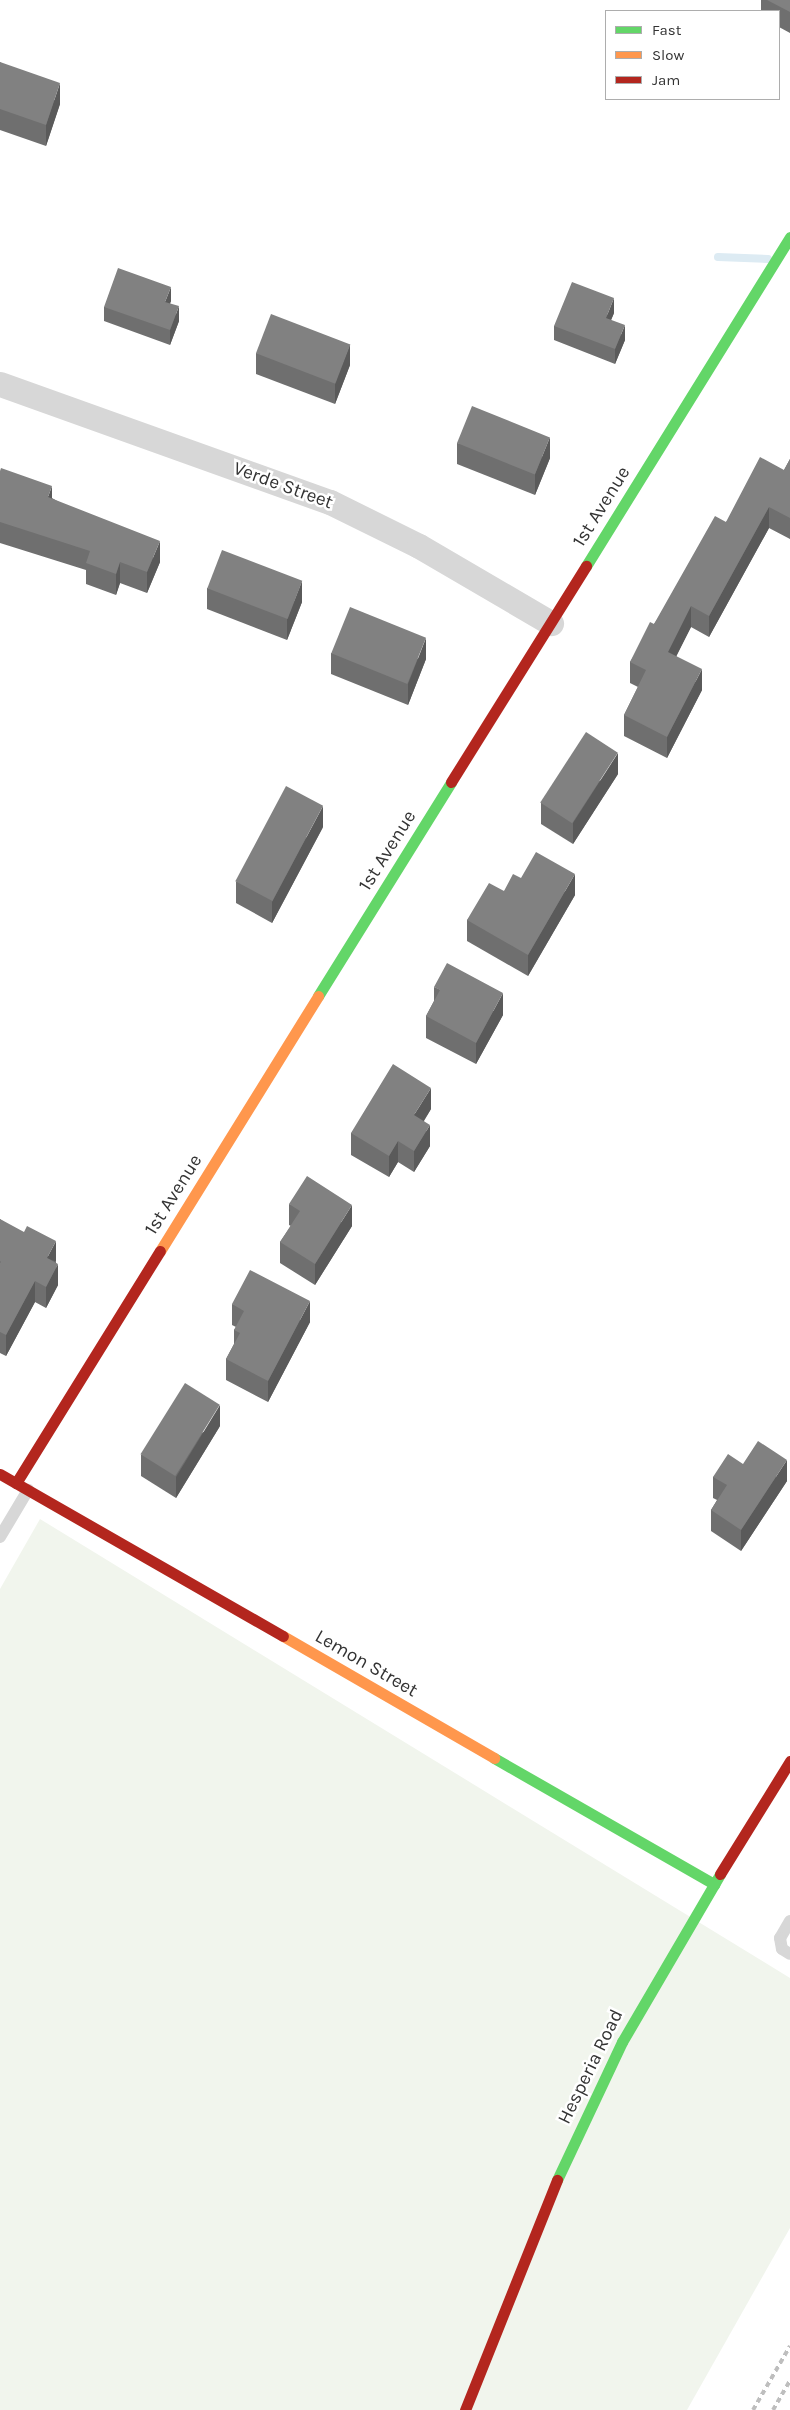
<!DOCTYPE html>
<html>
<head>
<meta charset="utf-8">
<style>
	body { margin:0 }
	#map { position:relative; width:790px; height:2410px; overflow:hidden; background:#fff; font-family:Karla,sans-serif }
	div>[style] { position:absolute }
	.green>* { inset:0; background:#f1f5ed }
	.stream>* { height:8px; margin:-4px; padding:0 4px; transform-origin:4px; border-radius:4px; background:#ddebf3 }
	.lane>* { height:12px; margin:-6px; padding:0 6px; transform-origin:6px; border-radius:6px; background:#d7d7d7 }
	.street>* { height:25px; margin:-12.5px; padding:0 12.5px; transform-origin:12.5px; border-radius:12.5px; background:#d7d7d7 }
	.fast>* { height:11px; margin:-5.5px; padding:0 5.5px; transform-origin:5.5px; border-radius:5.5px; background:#63d668 }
	.slow>* { height:11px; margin:-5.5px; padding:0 5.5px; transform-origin:5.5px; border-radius:5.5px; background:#ff974d }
	.jam>* { height:11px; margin:-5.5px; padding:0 5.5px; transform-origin:5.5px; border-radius:5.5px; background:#b3261e }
	.rail>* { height:4px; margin-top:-2px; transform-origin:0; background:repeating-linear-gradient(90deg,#bebebe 0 5px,transparent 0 9px) }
	.wall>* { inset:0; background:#6f6f6f }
	.shaded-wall>* { inset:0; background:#5a5a5a }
	.building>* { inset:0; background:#818181; transform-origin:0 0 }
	span { translate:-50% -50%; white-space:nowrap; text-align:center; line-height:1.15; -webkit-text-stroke:5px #fff; paint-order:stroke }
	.street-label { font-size:19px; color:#333 }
	.legend { position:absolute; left:605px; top:10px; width:175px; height:90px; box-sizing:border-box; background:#fff; border:1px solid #adadad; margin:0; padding:6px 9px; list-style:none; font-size:15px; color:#333 }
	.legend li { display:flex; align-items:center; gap:10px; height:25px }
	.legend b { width:25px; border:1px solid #adadad }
</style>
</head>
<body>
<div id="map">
	<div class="green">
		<i style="clip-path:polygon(40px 1519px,790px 1978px,790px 2228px,687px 2410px,0 2410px,0 1589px)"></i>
	</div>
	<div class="stream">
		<i style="left:718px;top:257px;width:50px;rotate:2.3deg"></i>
	</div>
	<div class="lane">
		<i style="left:0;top:1537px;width:55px;rotate:-59.2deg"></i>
		<i style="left:790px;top:1921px;width:20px;rotate:120deg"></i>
		<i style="left:780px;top:1938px;width:11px;rotate:80deg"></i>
		<i style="left:782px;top:1949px;width:9px;rotate:32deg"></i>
	</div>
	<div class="street">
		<i style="left:0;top:384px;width:350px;rotate:19.7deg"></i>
		<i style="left:330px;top:502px;width:99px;rotate:26.3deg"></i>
		<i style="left:419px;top:546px;width:153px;rotate:30.3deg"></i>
	</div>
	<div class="fast">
		<i style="left:586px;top:566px;width:387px;rotate:-58.2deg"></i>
		<i style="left:318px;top:996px;width:252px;rotate:-58.1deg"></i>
		<i style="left:494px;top:1758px;width:254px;rotate:29.8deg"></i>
		<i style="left:557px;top:2180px;width:153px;rotate:-64.8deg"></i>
		<i style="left:622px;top:2042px;width:194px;rotate:-59.7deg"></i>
	</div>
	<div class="slow">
		<i style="left:160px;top:1251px;width:300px;rotate:-58.2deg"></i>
		<i style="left:283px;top:1636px;width:244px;rotate:30deg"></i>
	</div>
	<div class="jam">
		<i style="left:451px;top:782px;width:255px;rotate:-58deg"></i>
		<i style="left:0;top:1474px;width:326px;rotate:29.8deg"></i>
		<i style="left:16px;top:1483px;width:273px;rotate:-58.2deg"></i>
		<i style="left:720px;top:1874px;width:133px;rotate:-58.2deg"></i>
		<i style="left:465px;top:2410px;width:248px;rotate:-68.2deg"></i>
	</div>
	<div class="rail">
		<i style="left:753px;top:2410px;width:74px;rotate:-60deg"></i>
		<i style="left:773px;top:2410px;width:34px;rotate:-60deg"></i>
	</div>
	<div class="wall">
		<i style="clip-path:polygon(761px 0,790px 0,790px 33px,779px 27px,779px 11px,761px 11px)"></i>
		<i style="clip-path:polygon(0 62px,60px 104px,46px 146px,0 130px)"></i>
		<i style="clip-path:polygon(171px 301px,170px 303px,179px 321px,170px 345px,104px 321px,104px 307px)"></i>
		<i style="clip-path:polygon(614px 313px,611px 320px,625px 340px,615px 364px,554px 340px,554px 326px)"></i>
		<i style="clip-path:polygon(256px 353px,350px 365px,335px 404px,256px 374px)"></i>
		<i style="clip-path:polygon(457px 443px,550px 458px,535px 495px,457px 464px)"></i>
		<i style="clip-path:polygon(790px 459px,790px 539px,769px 528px,709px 637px,691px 627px,676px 656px,702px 690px,667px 758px,624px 736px,624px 715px,638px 687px,630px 683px,630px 662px,654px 624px,726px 522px,784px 470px)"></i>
		<i style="clip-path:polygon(0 471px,52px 498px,160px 562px,147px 593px,120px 583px,116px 595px,86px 584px,86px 570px,0 543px)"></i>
		<i style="clip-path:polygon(207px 588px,302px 602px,287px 640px,207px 609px)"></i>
		<i style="clip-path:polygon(331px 653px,426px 659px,408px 705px,331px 674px)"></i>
		<i style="clip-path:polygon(618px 774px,573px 844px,541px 824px,541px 803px)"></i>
		<i style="clip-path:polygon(323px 827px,272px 923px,236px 903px,236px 882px)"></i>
		<i style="clip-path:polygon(521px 878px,575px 895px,528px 976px,467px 941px,467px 920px)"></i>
		<i style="clip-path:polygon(434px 987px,503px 1015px,476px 1064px,426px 1038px,426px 1016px,434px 1001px)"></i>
		<i style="clip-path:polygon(431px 1109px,424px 1121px,430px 1146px,414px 1172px,398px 1162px,389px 1177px,351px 1155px,351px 1133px)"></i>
		<i style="clip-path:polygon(289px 1204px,352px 1226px,315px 1285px,280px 1263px,280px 1242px,291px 1226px,289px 1225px)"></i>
		<i style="clip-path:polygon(0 1219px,56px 1262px,58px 1285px,46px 1308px,35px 1302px,6px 1356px,0 1353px)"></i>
		<i style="clip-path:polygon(232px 1304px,310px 1322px,268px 1402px,226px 1380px,226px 1359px,234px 1344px,234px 1330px,236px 1327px,232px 1325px)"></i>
		<i style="clip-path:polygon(220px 1426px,176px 1498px,141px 1476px,141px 1455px)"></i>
		<i style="clip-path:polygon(743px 1464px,787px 1481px,741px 1551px,711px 1531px,711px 1510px,717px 1500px,713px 1498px,713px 1477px)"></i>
	</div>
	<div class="shaded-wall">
		<i style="clip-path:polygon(60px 83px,60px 104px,46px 146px,46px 125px)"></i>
		<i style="clip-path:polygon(171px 287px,171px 301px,165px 316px,165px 302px)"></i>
		<i style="clip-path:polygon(614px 298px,614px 313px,606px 332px,606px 318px)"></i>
		<i style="clip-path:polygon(179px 306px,179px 321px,170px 345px,170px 330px)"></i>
		<i style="clip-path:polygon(625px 325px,625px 340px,615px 364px,615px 349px)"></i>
		<i style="clip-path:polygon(350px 344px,350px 365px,335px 404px,335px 382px)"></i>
		<i style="clip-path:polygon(550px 437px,550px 458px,535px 495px,535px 474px)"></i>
		<i style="clip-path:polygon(52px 486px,52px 507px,48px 497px)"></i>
		<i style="clip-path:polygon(769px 507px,769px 528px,709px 637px,709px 616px)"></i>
		<i style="clip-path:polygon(160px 541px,160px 562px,147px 593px,147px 572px)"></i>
		<i style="clip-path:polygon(120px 562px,120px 583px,116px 595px,116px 574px)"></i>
		<i style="clip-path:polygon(302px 581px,302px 602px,287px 640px,287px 619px)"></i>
		<i style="clip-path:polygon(691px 606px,691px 627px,668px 673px,668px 652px)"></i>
		<i style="clip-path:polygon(426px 638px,426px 659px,408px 705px,408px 684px)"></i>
		<i style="clip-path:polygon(702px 669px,702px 690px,667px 758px,667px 737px)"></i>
		<i style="clip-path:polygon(618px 753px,618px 774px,573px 844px,573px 823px)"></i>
		<i style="clip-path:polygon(323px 806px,323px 827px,272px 923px,272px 902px)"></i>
		<i style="clip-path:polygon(575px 874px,575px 895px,528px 976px,528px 955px)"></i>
		<i style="clip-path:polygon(503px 993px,503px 1015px,476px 1064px,476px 1043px)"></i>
		<i style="clip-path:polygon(431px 1088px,431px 1109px,414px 1136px,414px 1115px)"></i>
		<i style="clip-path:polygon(430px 1125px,430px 1146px,414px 1172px,414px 1151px)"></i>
		<i style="clip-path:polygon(398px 1141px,398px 1162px,389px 1177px,389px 1156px)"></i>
		<i style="clip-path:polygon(352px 1205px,352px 1226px,315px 1285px,315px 1264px)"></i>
		<i style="clip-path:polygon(56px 1241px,56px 1262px,47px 1258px)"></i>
		<i style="clip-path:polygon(58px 1264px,58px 1285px,46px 1308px,46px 1287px)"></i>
		<i style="clip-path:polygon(35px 1281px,35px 1302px,6px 1356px,6px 1335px)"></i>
		<i style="clip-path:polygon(310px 1301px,310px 1322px,268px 1402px,268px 1381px)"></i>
		<i style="clip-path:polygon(220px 1405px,220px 1426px,176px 1498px,176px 1477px)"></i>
		<i style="clip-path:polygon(787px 1460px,787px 1481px,741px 1551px,741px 1530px)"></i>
	</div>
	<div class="building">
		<i style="clip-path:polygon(767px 0,790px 0,790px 12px)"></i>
		<i style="clip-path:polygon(0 62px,60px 83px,46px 125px,0 109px)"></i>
		<i style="clip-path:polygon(118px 268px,171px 287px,165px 302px,179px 306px,170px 330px,104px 307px)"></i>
		<i style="clip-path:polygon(572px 282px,614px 298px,606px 318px,625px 325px,615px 349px,554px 326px)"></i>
		<i style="left:271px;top:314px;width:85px;height:42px;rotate:21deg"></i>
		<i style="left:472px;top:406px;width:84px;height:40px;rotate:22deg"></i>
		<i style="clip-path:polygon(760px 457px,784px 470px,790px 459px,790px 518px,769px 507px,709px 616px,691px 606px,668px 652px,702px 669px,667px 737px,624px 715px,646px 670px,630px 662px,650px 622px,654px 624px,715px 516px,726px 522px)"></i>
		<i style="clip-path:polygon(1px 468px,52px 486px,48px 497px,160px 541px,147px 572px,120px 562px,116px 574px,86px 563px,90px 551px,0 522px,0 471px)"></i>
		<i style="left:222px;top:550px;width:86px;height:41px;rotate:21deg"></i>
		<i style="left:350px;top:607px;width:82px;height:50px;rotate:22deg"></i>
		<i style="left:586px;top:732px;width:38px;height:84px;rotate:33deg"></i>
		<i style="left:286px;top:786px;width:42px;height:108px;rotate:28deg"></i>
		<i style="clip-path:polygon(536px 852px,575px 874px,528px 955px,467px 920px,489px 883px,504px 891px,513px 874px,521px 878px)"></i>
		<i style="clip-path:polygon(447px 963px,503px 993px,476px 1043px,426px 1016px,440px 990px,434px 987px)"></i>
		<i style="clip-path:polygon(393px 1064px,431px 1088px,414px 1115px,430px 1125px,414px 1151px,398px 1141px,389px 1156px,351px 1133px)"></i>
		<i style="clip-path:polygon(307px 1176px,352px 1205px,315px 1264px,280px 1242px,300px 1211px,289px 1204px)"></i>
		<i style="clip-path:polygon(0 1219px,24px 1232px,27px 1226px,56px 1241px,47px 1258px,58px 1264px,46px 1287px,35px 1281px,6px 1335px,0 1332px,0 1263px,1px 1262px,0 1261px)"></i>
		<i style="clip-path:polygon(250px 1270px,310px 1301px,268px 1381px,226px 1359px,240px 1333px,234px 1330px,244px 1311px,232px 1304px)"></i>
		<i style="left:185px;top:1383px;width:41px;height:84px;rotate:32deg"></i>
		<i style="clip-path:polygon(758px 1441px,787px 1460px,741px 1530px,711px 1510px,727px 1485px,713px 1477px,728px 1454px,743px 1464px)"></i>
	</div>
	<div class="street-label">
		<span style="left:283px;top:486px;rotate:20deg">Verde Street</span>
		<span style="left:602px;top:507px;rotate:-58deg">1st Avenue</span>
		<span style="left:388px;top:851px;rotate:-58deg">1st Avenue</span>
		<span style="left:174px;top:1195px;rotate:-58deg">1st Avenue</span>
		<span style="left:366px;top:1664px;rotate:30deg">Lemon Street</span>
		<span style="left:591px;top:2067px;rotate:-64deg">Hesperia Road</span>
	</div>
	<ul class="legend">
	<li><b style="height:6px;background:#63d668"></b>Fast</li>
	<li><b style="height:6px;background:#ff974d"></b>Slow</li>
	<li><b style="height:6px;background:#b3261e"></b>Jam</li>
	</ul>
</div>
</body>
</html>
